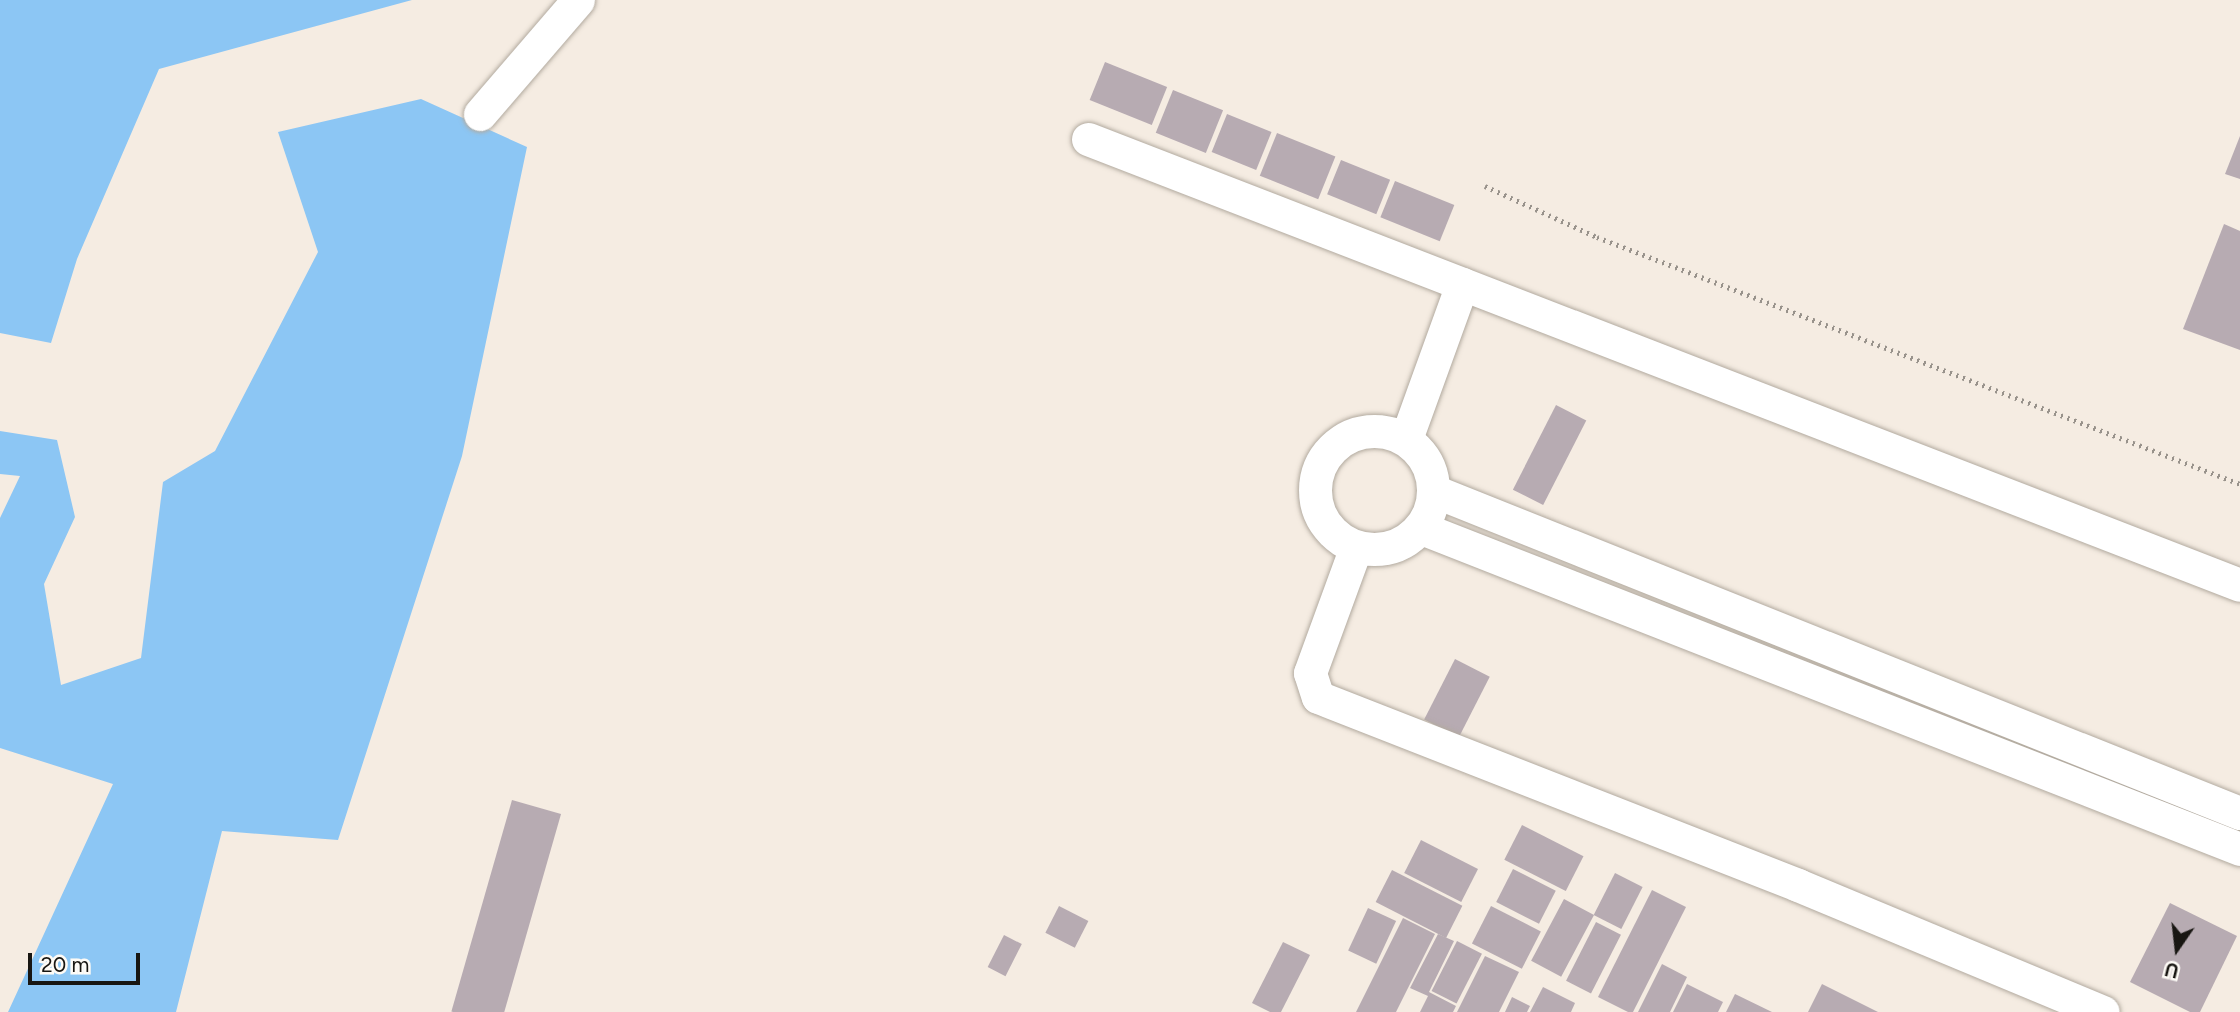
<!DOCTYPE html>
<html>
<head>
<meta charset="utf-8">
<style>
	body { margin:0 }
	#map { position:relative; width:2240px; height:1012px; overflow:hidden; background:#f5ece2; font-family:Figtree,sans-serif }
	div>[style] { position:absolute }
	.water>* { inset:0; background:#8cc6f4 }
	.building>* { inset:0; background:#b7abb2; transform-origin:0 0 }
	.path>* { height:4.5px; margin-top:-2.25px; transform-origin:0; background:repeating-linear-gradient(90deg,#98928b 0 2px,transparent 0 7px) }
	.roads { filter:drop-shadow(0 0 2px #b2aa9f) drop-shadow(0 0 2px #b2aa9f) }
	.minor>* { height:33px; margin:-16.5px; padding:0 16.5px; transform-origin:16.5px; border-radius:16.5px; background:#fff }
	.minor>.ring { margin:-16.5px; padding:0; box-sizing:content-box; background:none; border:33px solid #fff; border-radius:50% }
	span { translate:-50% -50%; white-space:nowrap; text-align:center; line-height:1.15; -webkit-text-stroke:7px #fefbf6; paint-order:stroke }
	.north { position:absolute; left:2142px; top:914px; width:70px; height:70px; -webkit-text-stroke:5px #fefbf6; paint-order:stroke; rotate:194deg; font-size:19px; font-weight:700; line-height:28px; text-align:center; color:#181612 }
	.north::after { content:''; display:block; margin:auto; width:24px; height:32px; background:#181612; clip-path:polygon(50% 0,100% 100%,50% 72%,0 100%) }
	.scale { position:absolute; left:28px; top:953px; width:112px; height:32px; box-sizing:border-box; border:4px solid #181612; border-top:0; padding-left:9px; font-size:21px; line-height:24px; white-space:nowrap; color:#181612; -webkit-text-stroke:5px #fefbf6; paint-order:stroke }
</style>
</head>
<body>
<div id="map">
	<div class="water">
		<i style="clip-path:polygon(0 0,412px 0,159px 69px,77px 259px,51px 343px,0 333px)"></i>
		<i style="clip-path:polygon(421px 99px,527px 147px,462px 456px,338px 840px,222px 831px,176px 1012px,8px 1012px,113px 784px,0 748px,0 518px,20px 476px,0 474px,0 431px,57px 440px,75px 517px,44px 584px,61px 685px,141px 658px,163px 482px,215px 451px,318px 252px,278px 132px)"></i>
	</div>
	<div class="building">
		<i style="left:1105px;top:62px;width:67px;height:41px;rotate:22deg"></i>
		<i style="left:1173px;top:90px;width:54px;height:46px;rotate:22deg"></i>
		<i style="left:1227px;top:114px;width:48px;height:41px;rotate:22deg"></i>
		<i style="left:1277px;top:133px;width:63px;height:46px;rotate:22deg"></i>
		<i style="clip-path:polygon(2240px 136px,2240px 179px,2225px 174px)"></i>
		<i style="left:1341px;top:160px;width:53px;height:37px;rotate:22deg"></i>
		<i style="left:1395px;top:181px;width:64px;height:39px;rotate:22deg"></i>
		<i style="clip-path:polygon(2224px 224px,2240px 231px,2240px 350px,2183px 329px)"></i>
		<i style="left:1556px;top:405px;width:34px;height:95px;rotate:27deg"></i>
		<i style="left:1455px;top:659px;width:39px;height:68px;rotate:27deg"></i>
		<i style="left:512px;top:800px;width:51px;height:220px;rotate:16deg"></i>
		<i style="left:1522px;top:825px;width:69px;height:39px;rotate:27deg"></i>
		<i style="left:1421px;top:840px;width:64px;height:37px;rotate:27deg"></i>
		<i style="left:1513px;top:869px;width:48px;height:37px;rotate:27deg"></i>
		<i style="left:1392px;top:870px;width:79px;height:36px;rotate:27deg"></i>
		<i style="left:1615px;top:873px;width:31px;height:47px;rotate:27deg"></i>
		<i style="clip-path:polygon(1652px 890px,1686px 907px,1633px 1012px,1628px 1012px,1598px 997px)"></i>
		<i style="left:1564px;top:899px;width:34px;height:70px;rotate:28deg"></i>
		<i style="clip-path:polygon(2170px 903px,2237px 936px,2200px 1012px,2190px 1012px,2130px 982px)"></i>
		<i style="left:1059px;top:906px;width:33px;height:30px;rotate:27deg"></i>
		<i style="left:1491px;top:906px;width:56px;height:42px;rotate:27deg"></i>
		<i style="left:1368px;top:908px;width:31px;height:47px;rotate:25deg"></i>
		<i style="clip-path:polygon(1403px 918px,1435px 934px,1396px 1012px,1356px 1012px)"></i>
		<i style="left:1596px;top:922px;width:28px;height:66px;rotate:27deg"></i>
		<i style="clip-path:polygon(1438px 934px,1454px 941px,1429px 992px,1456px 1006px,1453px 1012px,1420px 1012px,1428px 996px,1410px 988px)"></i>
		<i style="left:1004px;top:935px;width:20px;height:36px;rotate:27deg"></i>
		<i style="left:1457px;top:941px;width:28px;height:56px;rotate:27deg"></i>
		<i style="clip-path:polygon(1283px 942px,1310px 955px,1281px 1012px,1270px 1012px,1252px 1003px)"></i>
		<i style="clip-path:polygon(1485px 956px,1519px 972px,1499px 1012px,1457px 1012px)"></i>
		<i style="clip-path:polygon(1662px 964px,1687px 977px,1670px 1012px,1638px 1012px)"></i>
		<i style="clip-path:polygon(1687px 984px,1723px 1002px,1718px 1012px,1673px 1012px)"></i>
		<i style="clip-path:polygon(1822px 984px,1878px 1012px,1808px 1012px)"></i>
		<i style="clip-path:polygon(1543px 987px,1575px 1003px,1571px 1012px,1530px 1012px)"></i>
		<i style="clip-path:polygon(1735px 994px,1772px 1012px,1726px 1012px)"></i>
		<i style="clip-path:polygon(1512px 997px,1530px 1006px,1527px 1012px,1505px 1012px)"></i>
	</div>
	<div class="path">
		<i style="left:1485px;top:186px;width:123px;rotate:24.5deg"></i>
		<i style="left:1597px;top:237px;width:689px;rotate:21.01deg"></i>
	</div>
	<div class="roads">
		<div class="minor">
			<i style="left:480px;top:114px;width:150px;rotate:-49.3deg"></i>
			<i style="left:1088px;top:139px;width:1235px;rotate:21.16deg"></i>
			<i class="ring" style="left:1315px;top:431px;width:85px;height:85px"></i>
			<i style="left:1406px;top:439px;width:165px;rotate:-70.1deg"></i>
			<i style="left:1434px;top:491px;width:868px;rotate:21.78deg"></i>
			<i style="left:1421px;top:528px;width:880px;rotate:21.4deg"></i>
			<i style="left:1356px;top:547px;width:134px;rotate:110.1deg"></i>
			<i style="left:1310px;top:673px;width:25px;rotate:72deg"></i>
			<i style="left:1318px;top:697px;width:516px;rotate:21.39deg"></i>
			<i style="left:1798px;top:885px;width:330px;rotate:22.6deg"></i>
		</div>
	</div>
	<div class="north">U</div>
	<div class="scale">20 m</div>
</div>
</body>
</html>
